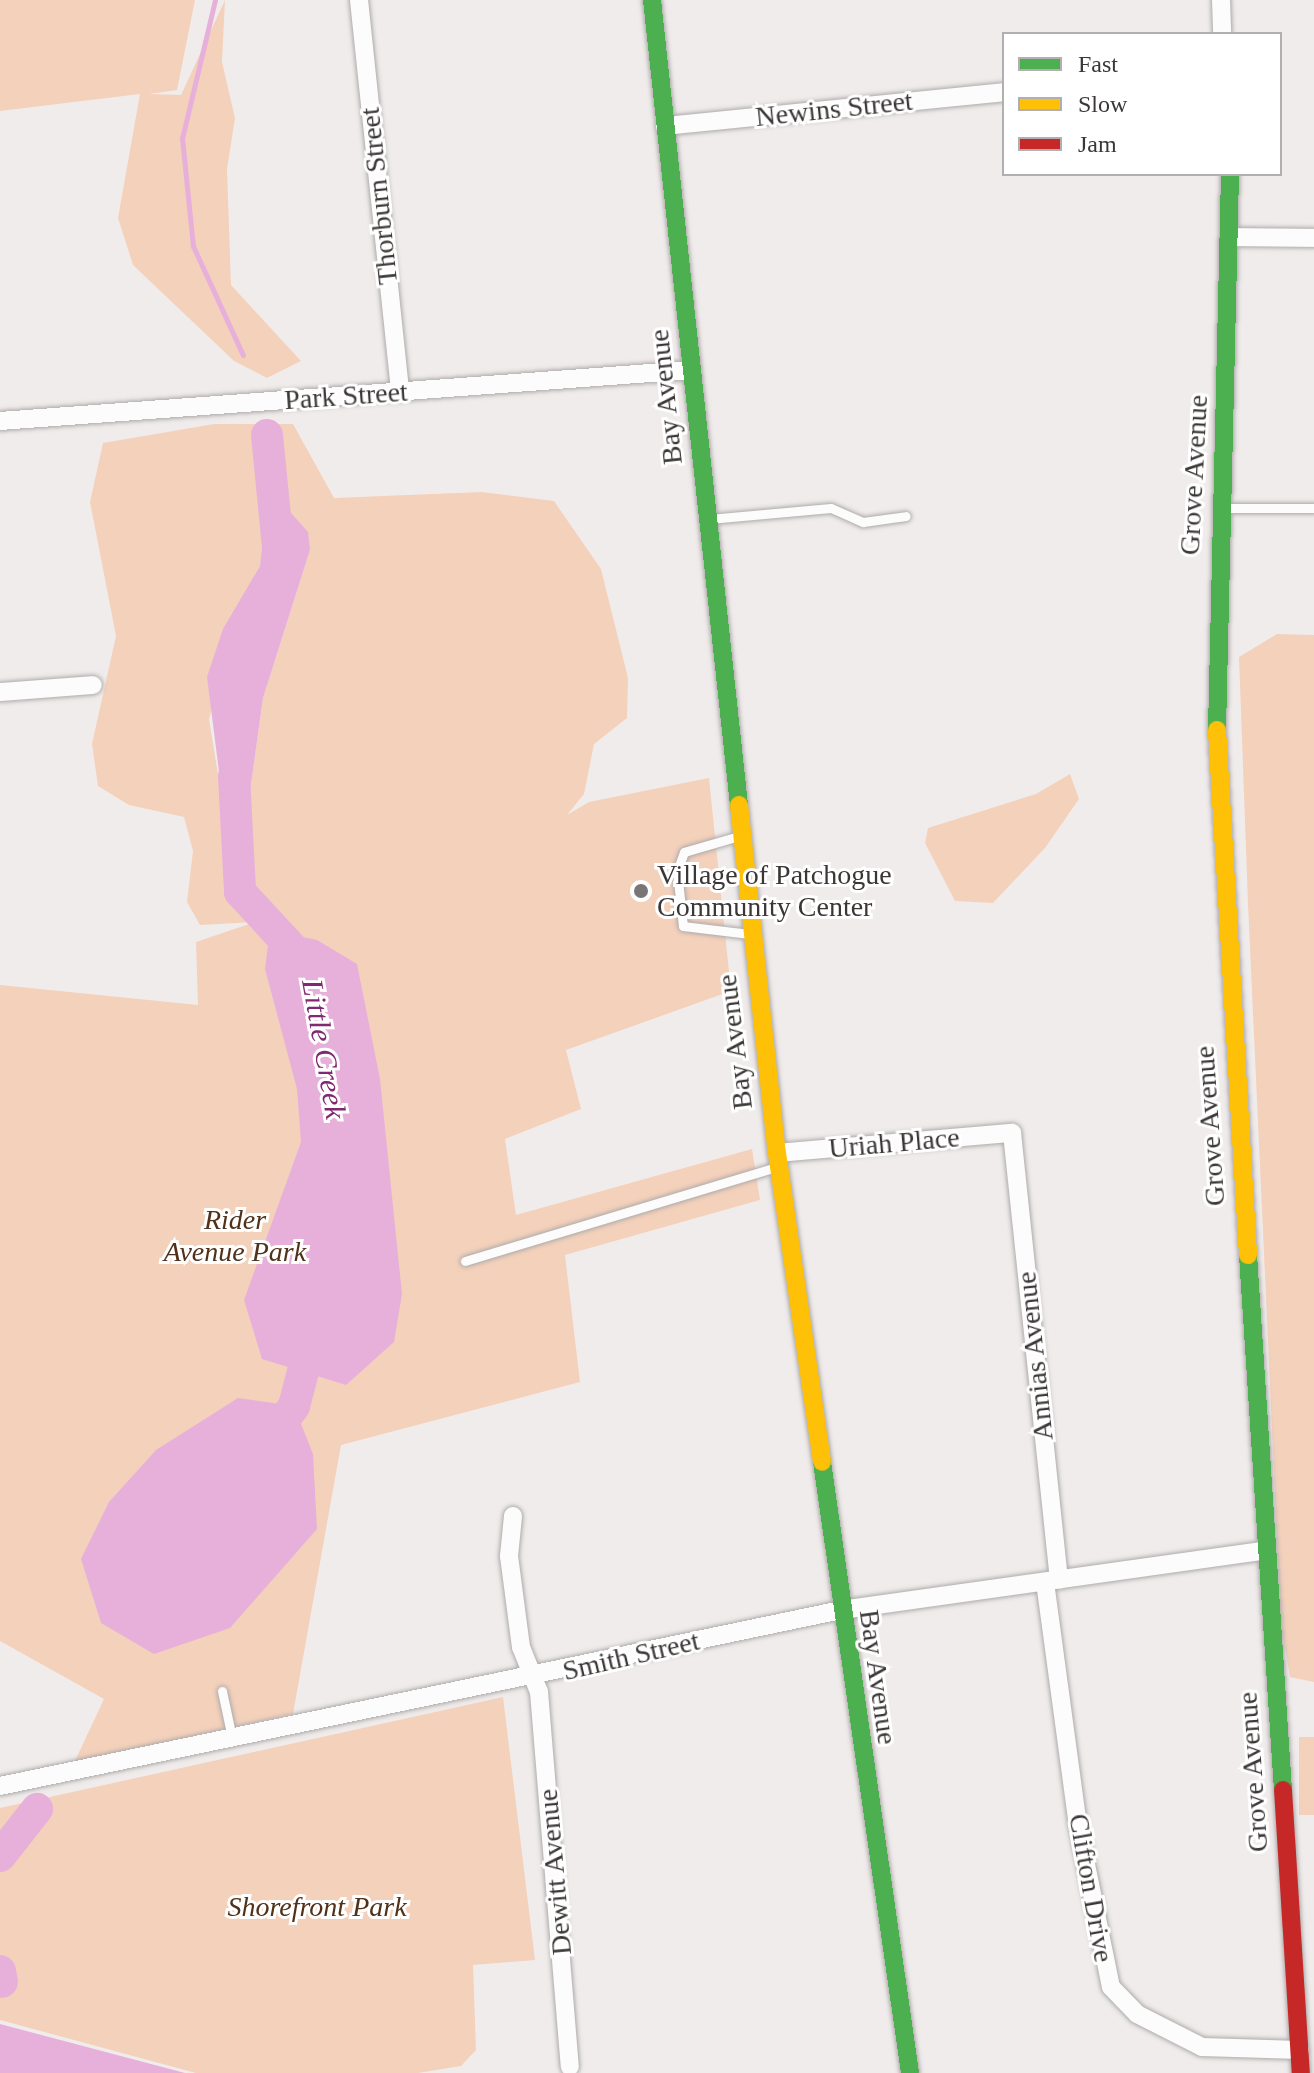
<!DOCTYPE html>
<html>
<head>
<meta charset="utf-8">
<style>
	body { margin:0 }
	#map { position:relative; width:1314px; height:2073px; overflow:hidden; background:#f1ecec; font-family:Georgia,serif }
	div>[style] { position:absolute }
	.green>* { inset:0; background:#f4d1bb; transform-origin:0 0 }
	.water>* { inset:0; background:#e7b0da }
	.stream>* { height:5px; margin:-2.5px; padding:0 2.5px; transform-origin:2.5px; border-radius:2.5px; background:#e7b0da }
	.river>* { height:32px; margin:-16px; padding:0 16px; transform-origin:16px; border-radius:16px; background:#e7b0da }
	.roads { filter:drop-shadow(0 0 2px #aeabab) drop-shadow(0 0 2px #aeabab) }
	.lane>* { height:9px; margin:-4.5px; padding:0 4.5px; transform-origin:4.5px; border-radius:4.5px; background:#fdfcfc }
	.street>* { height:18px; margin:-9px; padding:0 9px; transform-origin:9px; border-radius:9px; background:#fdfcfc }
	.fast>* { height:18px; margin:-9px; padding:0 9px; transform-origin:9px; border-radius:9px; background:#4caf50 }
	.slow>* { height:18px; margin:-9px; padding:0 9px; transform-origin:9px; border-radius:9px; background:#ffc107 }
	.jam>* { height:18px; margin:-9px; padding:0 9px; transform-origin:9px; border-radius:9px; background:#c62828 }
	.dots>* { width:22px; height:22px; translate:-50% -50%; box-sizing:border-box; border:4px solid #fff; border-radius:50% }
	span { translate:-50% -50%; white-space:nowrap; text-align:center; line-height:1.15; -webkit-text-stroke:6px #fff; paint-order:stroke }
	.street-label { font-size:28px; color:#3b3737 }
	.poi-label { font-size:28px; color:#3b3737 }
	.left { translate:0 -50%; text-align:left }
	.park-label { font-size:28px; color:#513119; font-style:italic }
	.water-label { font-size:30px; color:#802872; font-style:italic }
	.legend { position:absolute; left:1002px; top:32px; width:280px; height:144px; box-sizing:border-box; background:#fff; border:2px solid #b1afaf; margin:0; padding:10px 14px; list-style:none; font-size:24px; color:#3b3737 }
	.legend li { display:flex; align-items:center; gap:16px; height:40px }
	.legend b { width:40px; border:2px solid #b1afaf }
</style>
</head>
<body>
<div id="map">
	<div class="green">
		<i style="clip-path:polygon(0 0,195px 0,177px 90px,149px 94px,181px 95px,225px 0,222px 62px,235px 118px,227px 169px,231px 285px,301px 361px,267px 378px,234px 361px,133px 265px,118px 218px,140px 94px,0 111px)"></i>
		<i style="clip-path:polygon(evenodd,214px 424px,293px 424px,334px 498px,482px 492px,554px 501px,601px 569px,628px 678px,627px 718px,594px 744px,584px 794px,567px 815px,589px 802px,709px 778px,731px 991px,566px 1050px,581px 1109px,505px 1139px,516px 1215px,752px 1149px,760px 1200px,565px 1255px,580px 1382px,341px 1445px,293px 1714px,74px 1763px,104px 1699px,0 1641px,0 985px,198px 1005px,196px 942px,255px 922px,200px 925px,187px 902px,193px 851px,184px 817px,129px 805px,98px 786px,92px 744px,116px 636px,90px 502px,103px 443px,214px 424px,266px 506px,310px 550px,263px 698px,245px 826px,224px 811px,209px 719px,243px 598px,260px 566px,266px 506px)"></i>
		<i style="clip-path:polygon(1277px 634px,1314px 635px,1314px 1682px,1290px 1677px,1281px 1625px,1248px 904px,1239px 657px)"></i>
		<i style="clip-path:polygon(1070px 774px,1079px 799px,1045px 848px,993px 903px,955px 901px,925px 843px,928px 828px,1036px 794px)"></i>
		<i style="clip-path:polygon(503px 1697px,535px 1960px,473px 1965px,476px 2050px,461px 2066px,418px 2073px,196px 2073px,0 2020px,0 1808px)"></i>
		<i style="left:1314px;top:1737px;width:78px;height:15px;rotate:90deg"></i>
	</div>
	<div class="water">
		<i style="clip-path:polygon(283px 504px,308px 532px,310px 550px,263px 698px,245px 827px,224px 811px,207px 677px,223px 629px,260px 566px,266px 506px)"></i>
		<i style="clip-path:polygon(270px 930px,317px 940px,357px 964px,380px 1079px,402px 1294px,394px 1342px,346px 1385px,262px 1359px,244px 1300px,301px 1142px,297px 1089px,265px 969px)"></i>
		<i style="clip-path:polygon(238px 1398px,294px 1406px,313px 1454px,317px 1529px,230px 1628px,154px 1654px,101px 1623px,81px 1559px,109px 1502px,156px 1450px)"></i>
		<i style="clip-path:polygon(0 2024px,185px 2073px,0 2073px)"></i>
	</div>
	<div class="stream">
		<i style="left:215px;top:0;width:142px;rotate:103.4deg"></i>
		<i style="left:182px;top:138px;width:109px;rotate:84.2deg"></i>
		<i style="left:193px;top:246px;width:120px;rotate:65.4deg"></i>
	</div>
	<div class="river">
		<i style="left:267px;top:435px;width:113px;rotate:84.4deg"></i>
		<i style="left:234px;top:776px;width:116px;rotate:87deg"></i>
		<i style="left:240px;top:892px;width:93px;rotate:47.2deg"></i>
		<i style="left:270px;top:1440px;width:42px;rotate:-54.8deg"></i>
		<i style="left:294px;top:1406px;width:75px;rotate:-75.4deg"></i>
		<i style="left:0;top:1856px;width:60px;rotate:-51.8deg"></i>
		<i style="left:0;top:1971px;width:11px;rotate:80deg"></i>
	</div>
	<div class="roads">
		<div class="lane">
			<i style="left:1220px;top:508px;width:94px"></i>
			<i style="left:709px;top:519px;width:122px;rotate:-5.2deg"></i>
			<i style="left:831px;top:508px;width:35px;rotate:24deg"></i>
			<i style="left:863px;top:522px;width:43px;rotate:-7.9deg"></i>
			<i style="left:739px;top:836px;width:57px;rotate:163.8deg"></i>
			<i style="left:684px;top:852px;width:20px;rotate:110deg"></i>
			<i style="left:677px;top:871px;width:55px;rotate:83.8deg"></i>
			<i style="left:683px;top:926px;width:67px;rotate:6.8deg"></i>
			<i style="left:465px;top:1261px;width:325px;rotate:-16.8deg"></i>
			<i style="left:222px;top:1691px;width:48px;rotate:78deg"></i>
		</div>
		<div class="street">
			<i style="left:359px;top:0;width:394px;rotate:84deg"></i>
			<i style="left:1221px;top:0;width:34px;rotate:88deg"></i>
			<i style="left:665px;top:126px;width:341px;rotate:-5.7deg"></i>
			<i style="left:1234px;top:237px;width:80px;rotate:0.7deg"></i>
			<i style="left:0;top:421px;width:693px;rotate:-4.22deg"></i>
			<i style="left:0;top:692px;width:93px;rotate:-4.3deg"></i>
			<i style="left:777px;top:1153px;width:236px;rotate:-4.9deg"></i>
			<i style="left:1012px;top:1133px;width:449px;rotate:84deg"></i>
			<i style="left:513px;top:1516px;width:40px;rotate:95.7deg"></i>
			<i style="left:509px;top:1556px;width:92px;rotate:82.5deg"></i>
			<i style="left:521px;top:1647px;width:48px;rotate:68.2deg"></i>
			<i style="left:539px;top:1692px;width:376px;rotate:85.3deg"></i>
			<i style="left:1045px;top:1582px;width:245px;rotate:82.3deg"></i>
			<i style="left:1078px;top:1825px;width:165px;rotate:78.5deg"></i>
			<i style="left:1111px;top:1987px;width:37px;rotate:46deg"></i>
			<i style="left:1137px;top:2014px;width:73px;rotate:26.9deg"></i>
			<i style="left:1202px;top:2047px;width:98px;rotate:1.8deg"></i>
			<i style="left:0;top:1786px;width:859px;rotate:-11.82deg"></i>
			<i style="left:841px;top:1610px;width:429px;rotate:-8deg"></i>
		</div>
		<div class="fast">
			<i style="left:652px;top:0;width:810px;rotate:83.83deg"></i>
			<i style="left:1217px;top:730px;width:556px;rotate:-88.66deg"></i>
			<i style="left:1248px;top:1255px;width:536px;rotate:86.26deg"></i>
			<i style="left:822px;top:1462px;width:617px;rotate:81.8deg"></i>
		</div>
		<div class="slow">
			<i style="left:1217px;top:730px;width:526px;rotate:86.62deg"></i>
			<i style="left:739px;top:805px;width:350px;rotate:83.8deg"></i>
			<i style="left:777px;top:1153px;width:312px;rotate:81.7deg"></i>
		</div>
		<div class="jam">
			<i style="left:1283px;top:1790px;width:284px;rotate:86.4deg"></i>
		</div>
	</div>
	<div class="dots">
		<i style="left:641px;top:891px;background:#7b7676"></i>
	</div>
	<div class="street-label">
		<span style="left:834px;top:109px;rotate:-6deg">Newins Street</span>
		<span style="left:379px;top:196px;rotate:-96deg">Thorburn Street</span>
		<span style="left:346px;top:396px;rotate:-4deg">Park Street</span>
		<span style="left:666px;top:397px;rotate:-96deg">Bay Avenue</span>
		<span style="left:1194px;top:475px;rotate:-87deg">Grove Avenue</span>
		<span style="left:735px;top:1042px;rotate:-97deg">Bay Avenue</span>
		<span style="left:1210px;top:1126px;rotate:-94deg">Grove Avenue</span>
		<span style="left:894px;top:1143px;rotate:-5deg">Uriah Place</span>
		<span style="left:1035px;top:1356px;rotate:-96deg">Annias Avenue</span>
		<span style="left:631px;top:1656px;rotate:-13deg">Smith Street</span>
		<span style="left:878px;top:1677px;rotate:82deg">Bay Avenue</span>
		<span style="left:1253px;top:1772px;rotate:-94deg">Grove Avenue</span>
		<span style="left:555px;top:1872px;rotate:-95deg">Dewitt Avenue</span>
		<span style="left:1091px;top:1888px;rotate:80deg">Clifton Drive</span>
	</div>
	<div class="poi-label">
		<span class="left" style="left:657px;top:891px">Village of Patchogue<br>Community Center</span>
	</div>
	<div class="park-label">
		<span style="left:235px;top:1236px">Rider<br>Avenue Park</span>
		<span style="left:317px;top:1907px">Shorefront Park</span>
	</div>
	<div class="water-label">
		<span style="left:324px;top:1049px;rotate:80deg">Little Creek</span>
	</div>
	<ul class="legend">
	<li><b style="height:10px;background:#4caf50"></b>Fast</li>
	<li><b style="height:10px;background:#ffc107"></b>Slow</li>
	<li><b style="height:10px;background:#c62828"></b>Jam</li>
	</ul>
</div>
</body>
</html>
